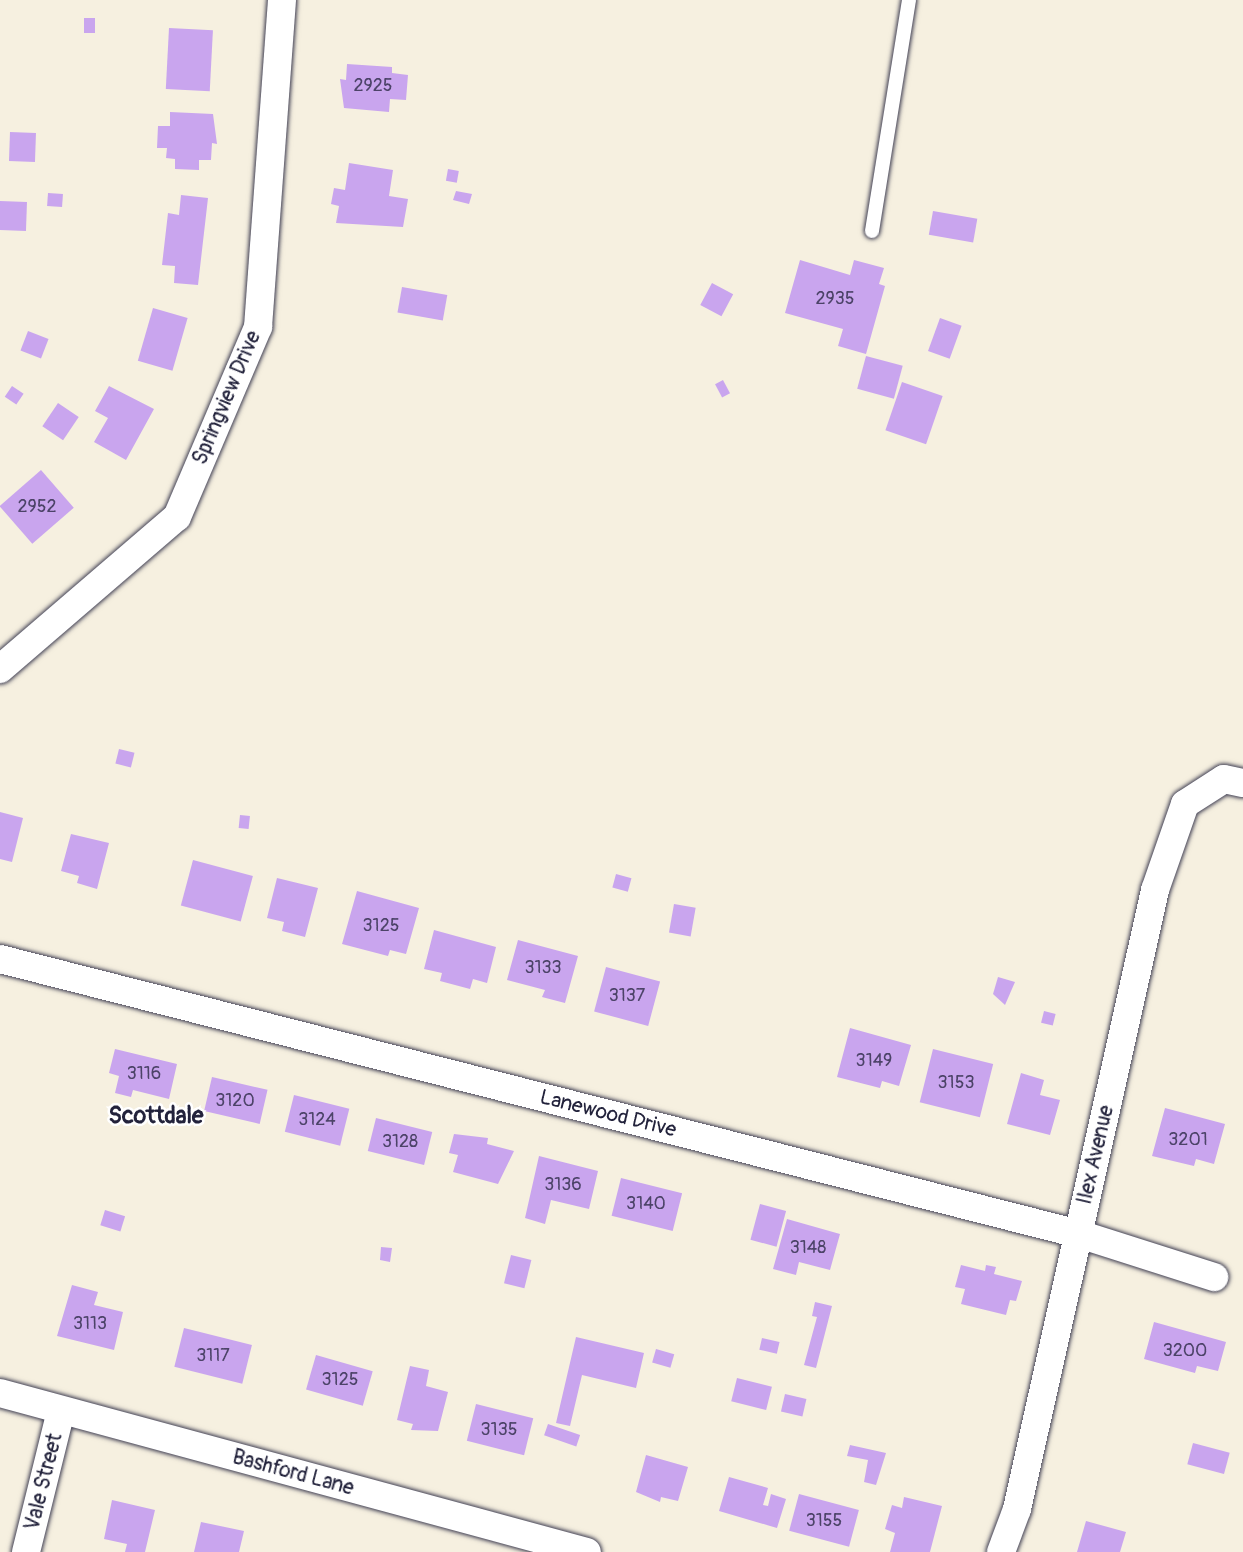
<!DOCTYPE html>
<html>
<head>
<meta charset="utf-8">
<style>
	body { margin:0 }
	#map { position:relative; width:1243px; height:1552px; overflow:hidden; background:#f6f0e0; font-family:Pangolin,sans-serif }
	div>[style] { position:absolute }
	.building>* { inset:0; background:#c9a5ee; transform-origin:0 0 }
	.roads { filter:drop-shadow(0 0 2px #424154) drop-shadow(0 0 2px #424154) }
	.service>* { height:14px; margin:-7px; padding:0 7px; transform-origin:7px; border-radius:7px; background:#fff }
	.minor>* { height:28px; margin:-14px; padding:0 14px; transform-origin:14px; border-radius:14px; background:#fff }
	span { translate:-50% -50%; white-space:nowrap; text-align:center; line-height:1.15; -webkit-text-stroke:5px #fff; paint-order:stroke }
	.number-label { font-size:18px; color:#4c4368 }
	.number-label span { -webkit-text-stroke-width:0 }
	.street-label { font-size:21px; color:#22223b }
	.neighbourhood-label { font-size:23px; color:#22223b; font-weight:700 }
</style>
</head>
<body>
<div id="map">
	<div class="building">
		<i style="left:84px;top:18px;width:11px;height:15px"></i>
		<i style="left:169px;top:28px;width:44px;height:61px;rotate:3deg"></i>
		<i style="clip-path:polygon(347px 64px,392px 67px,392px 73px,408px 75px,406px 100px,390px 99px,389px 112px,344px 108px,340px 79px,346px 80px)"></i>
		<i style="clip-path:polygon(170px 112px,213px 114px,217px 144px,212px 143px,211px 160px,199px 160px,199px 170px,175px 169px,175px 159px,166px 158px,167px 148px,157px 148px,158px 126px,170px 126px)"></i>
		<i style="left:10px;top:132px;width:26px;height:29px;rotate:2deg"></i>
		<i style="clip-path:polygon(349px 163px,393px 170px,389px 196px,408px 199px,403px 227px,336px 223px,339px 206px,331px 204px,334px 188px,345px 190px)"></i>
		<i style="left:448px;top:169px;width:11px;height:12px;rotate:10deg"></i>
		<i style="clip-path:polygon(456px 191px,472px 194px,469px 204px,453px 200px)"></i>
		<i style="left:48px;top:193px;width:15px;height:13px;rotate:4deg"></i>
		<i style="clip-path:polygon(181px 195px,208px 198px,198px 285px,174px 283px,175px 266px,162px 265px,168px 213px,179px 215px)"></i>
		<i style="left:0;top:201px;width:27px;height:29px;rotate:2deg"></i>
		<i style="left:933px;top:211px;width:45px;height:24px;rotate:10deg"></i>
		<i style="clip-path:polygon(800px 260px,850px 275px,854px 260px,884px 268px,879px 284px,885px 286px,866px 354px,838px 346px,843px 329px,785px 313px)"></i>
		<i style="left:712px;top:283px;width:24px;height:25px;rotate:28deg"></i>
		<i style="left:402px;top:287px;width:46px;height:26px;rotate:10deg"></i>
		<i style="left:153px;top:308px;width:36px;height:55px;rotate:16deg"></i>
		<i style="left:940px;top:318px;width:23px;height:35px;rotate:20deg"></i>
		<i style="left:28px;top:331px;width:22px;height:21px;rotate:21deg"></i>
		<i style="left:866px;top:356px;width:38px;height:34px;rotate:15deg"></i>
		<i style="left:723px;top:380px;width:15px;height:9px;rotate:62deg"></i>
		<i style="left:902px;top:382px;width:43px;height:51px;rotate:19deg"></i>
		<i style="left:12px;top:386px;width:14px;height:13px;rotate:34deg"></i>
		<i style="clip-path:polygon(109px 386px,154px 409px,126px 460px,94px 442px,108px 418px,95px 411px)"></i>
		<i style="left:58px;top:403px;width:25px;height:28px;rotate:34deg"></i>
		<i style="left:41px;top:470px;width:50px;height:55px;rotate:49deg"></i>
		<i style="left:119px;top:749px;width:16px;height:15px;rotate:14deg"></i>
		<i style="clip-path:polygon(0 812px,23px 818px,12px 862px,0 859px)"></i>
		<i style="left:240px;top:815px;width:10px;height:13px;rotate:6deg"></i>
		<i style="clip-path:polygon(71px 834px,109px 843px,97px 889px,77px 883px,79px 876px,61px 871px)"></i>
		<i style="left:193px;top:860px;width:62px;height:47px;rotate:15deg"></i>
		<i style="left:616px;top:874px;width:16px;height:14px;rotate:15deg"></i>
		<i style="clip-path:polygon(277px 878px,318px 888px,305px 937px,282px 931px,284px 922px,267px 918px)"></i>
		<i style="clip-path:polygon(357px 891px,419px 908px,406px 954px,390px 950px,388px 956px,342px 944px)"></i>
		<i style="left:674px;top:904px;width:22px;height:29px;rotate:10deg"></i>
		<i style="clip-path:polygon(434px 930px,496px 947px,487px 983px,473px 979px,470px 989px,440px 981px,442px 973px,424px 969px)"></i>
		<i style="clip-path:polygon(518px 940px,578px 956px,565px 1003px,542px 997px,545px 990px,507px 980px)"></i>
		<i style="left:606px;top:967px;width:56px;height:46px;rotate:15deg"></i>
		<i style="clip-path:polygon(998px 977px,1015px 982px,1005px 1005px,993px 994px)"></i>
		<i style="left:1044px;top:1011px;width:12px;height:12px;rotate:14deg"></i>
		<i style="clip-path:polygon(850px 1028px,911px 1045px,899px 1086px,882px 1081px,880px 1088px,837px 1077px)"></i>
		<i style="clip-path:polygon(115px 1049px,177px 1064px,169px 1099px,133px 1090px,131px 1097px,115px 1093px,119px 1076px,109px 1073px)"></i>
		<i style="left:933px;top:1049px;width:62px;height:55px;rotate:14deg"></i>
		<i style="clip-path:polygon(1021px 1073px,1044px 1080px,1040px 1095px,1060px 1100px,1050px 1135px,1007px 1124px)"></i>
		<i style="left:212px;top:1077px;width:57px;height:35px;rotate:13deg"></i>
		<i style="left:294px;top:1095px;width:57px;height:38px;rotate:14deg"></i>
		<i style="clip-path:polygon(1165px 1108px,1225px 1124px,1214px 1164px,1196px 1159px,1194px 1166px,1152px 1156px)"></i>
		<i style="left:376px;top:1118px;width:58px;height:34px;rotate:14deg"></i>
		<i style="clip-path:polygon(454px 1134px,488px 1138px,487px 1144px,514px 1151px,498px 1184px,453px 1172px,458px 1155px,449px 1153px)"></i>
		<i style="clip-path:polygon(539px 1156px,598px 1171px,589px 1209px,551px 1200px,545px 1224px,525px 1218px)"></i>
		<i style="left:621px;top:1178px;width:63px;height:39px;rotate:14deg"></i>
		<i style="left:760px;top:1204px;width:27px;height:37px;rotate:15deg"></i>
		<i style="left:105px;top:1210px;width:21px;height:16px;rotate:17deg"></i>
		<i style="clip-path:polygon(787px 1219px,840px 1234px,830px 1270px,799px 1262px,796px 1275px,773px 1269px)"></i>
		<i style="clip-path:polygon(381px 1247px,392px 1248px,390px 1262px,380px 1260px)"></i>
		<i style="left:511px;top:1255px;width:21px;height:29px;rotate:14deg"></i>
		<i style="clip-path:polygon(961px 1265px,985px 1271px,986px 1265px,996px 1267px,994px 1274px,1022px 1281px,1016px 1301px,1010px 1300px,1006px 1315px,961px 1304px,965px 1289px,955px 1287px)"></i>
		<i style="clip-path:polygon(72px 1285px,98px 1292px,94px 1305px,123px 1312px,114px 1350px,57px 1336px)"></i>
		<i style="clip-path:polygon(815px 1302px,832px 1306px,816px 1368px,804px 1365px,817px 1317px,812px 1316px)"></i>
		<i style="clip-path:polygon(1154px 1322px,1226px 1342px,1218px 1371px,1197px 1366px,1195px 1373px,1144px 1359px)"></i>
		<i style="left:184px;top:1328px;width:70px;height:40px;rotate:14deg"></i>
		<i style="clip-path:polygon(576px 1337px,644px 1353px,636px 1388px,582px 1375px,570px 1426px,556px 1423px)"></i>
		<i style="left:762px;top:1338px;width:18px;height:12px;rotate:13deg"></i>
		<i style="left:656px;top:1349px;width:19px;height:14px;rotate:16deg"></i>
		<i style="left:316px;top:1355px;width:59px;height:36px;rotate:16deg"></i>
		<i style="clip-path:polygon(410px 1366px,429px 1370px,426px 1386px,448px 1392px,438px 1431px,411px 1430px,413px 1424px,397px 1420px)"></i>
		<i style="left:737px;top:1378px;width:36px;height:24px;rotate:14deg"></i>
		<i style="left:785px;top:1394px;width:22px;height:18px;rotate:13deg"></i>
		<i style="left:476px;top:1404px;width:59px;height:38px;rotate:14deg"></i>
		<i style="left:548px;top:1424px;width:34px;height:12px;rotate:19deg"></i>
		<i style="left:1193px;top:1443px;width:38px;height:22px;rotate:15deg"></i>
		<i style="clip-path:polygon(850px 1445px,886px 1453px,876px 1485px,864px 1482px,868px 1460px,847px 1456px)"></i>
		<i style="clip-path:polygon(646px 1455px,688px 1467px,678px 1501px,661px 1497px,660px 1502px,636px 1492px)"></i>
		<i style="clip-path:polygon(729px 1477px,768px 1488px,763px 1505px,768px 1506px,771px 1494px,786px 1499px,777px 1528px,719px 1511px)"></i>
		<i style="left:799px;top:1494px;width:62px;height:38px;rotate:15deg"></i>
		<i style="clip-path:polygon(904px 1497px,942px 1506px,930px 1552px,890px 1552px,895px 1533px,885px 1529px,892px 1505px,902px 1508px)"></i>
		<i style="clip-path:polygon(112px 1500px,155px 1510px,145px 1552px,125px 1552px,127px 1544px,104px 1539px)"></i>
		<i style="clip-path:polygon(1086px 1521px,1126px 1532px,1120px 1552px,1077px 1552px)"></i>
		<i style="clip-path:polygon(201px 1522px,244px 1531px,239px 1552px,194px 1552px)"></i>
	</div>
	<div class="roads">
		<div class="service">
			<i style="left:872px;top:231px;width:234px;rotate:-80.9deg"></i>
		</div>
		<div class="minor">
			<i style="left:0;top:669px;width:233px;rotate:-40.7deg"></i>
			<i style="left:177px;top:517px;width:207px;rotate:-66.9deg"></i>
			<i style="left:258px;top:327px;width:328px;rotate:-85.8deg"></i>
			<i style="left:0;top:959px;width:1113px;rotate:14.3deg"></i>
			<i style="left:1079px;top:1234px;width:142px;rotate:17.7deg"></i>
			<i style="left:0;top:1393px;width:608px;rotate:15.16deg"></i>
			<i style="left:26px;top:1552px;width:145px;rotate:-76.1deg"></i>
			<i style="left:1001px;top:1552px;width:46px;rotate:-69.6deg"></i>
			<i style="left:1017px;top:1509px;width:634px;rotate:-77.43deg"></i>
			<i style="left:1155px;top:890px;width:91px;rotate:-70.8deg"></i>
			<i style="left:1185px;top:804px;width:46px;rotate:-32.7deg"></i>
			<i style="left:1224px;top:779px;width:19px;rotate:12deg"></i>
		</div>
	</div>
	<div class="number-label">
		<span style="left:373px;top:86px">2925</span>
		<span style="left:835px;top:299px">2935</span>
		<span style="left:37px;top:507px">2952</span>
		<span style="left:381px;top:926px">3125</span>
		<span style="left:543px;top:968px">3133</span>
		<span style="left:627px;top:996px">3137</span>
		<span style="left:874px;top:1061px">3149</span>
		<span style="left:144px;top:1074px">3116</span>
		<span style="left:956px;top:1083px">3153</span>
		<span style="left:235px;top:1101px">3120</span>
		<span style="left:317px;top:1120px">3124</span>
		<span style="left:1188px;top:1140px">3201</span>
		<span style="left:400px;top:1142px">3128</span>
		<span style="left:563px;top:1185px">3136</span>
		<span style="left:646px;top:1204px">3140</span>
		<span style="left:808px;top:1248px">3148</span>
		<span style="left:90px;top:1324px">3113</span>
		<span style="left:1185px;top:1351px">3200</span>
		<span style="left:213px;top:1356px">3117</span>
		<span style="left:340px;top:1380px">3125</span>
		<span style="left:499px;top:1430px">3135</span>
		<span style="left:824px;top:1521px">3155</span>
	</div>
	<div class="street-label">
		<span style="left:227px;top:398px;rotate:-67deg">Springview Drive</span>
		<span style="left:608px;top:1114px;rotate:14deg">Lanewood Drive</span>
		<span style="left:1096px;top:1155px;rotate:-77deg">Ilex Avenue</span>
		<span style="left:293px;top:1473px;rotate:15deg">Bashford Lane</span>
		<span style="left:44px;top:1482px;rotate:-76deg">Vale Street</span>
	</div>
	<div class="neighbourhood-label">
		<span style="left:156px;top:1116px">Scottdale</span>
	</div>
</div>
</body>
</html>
